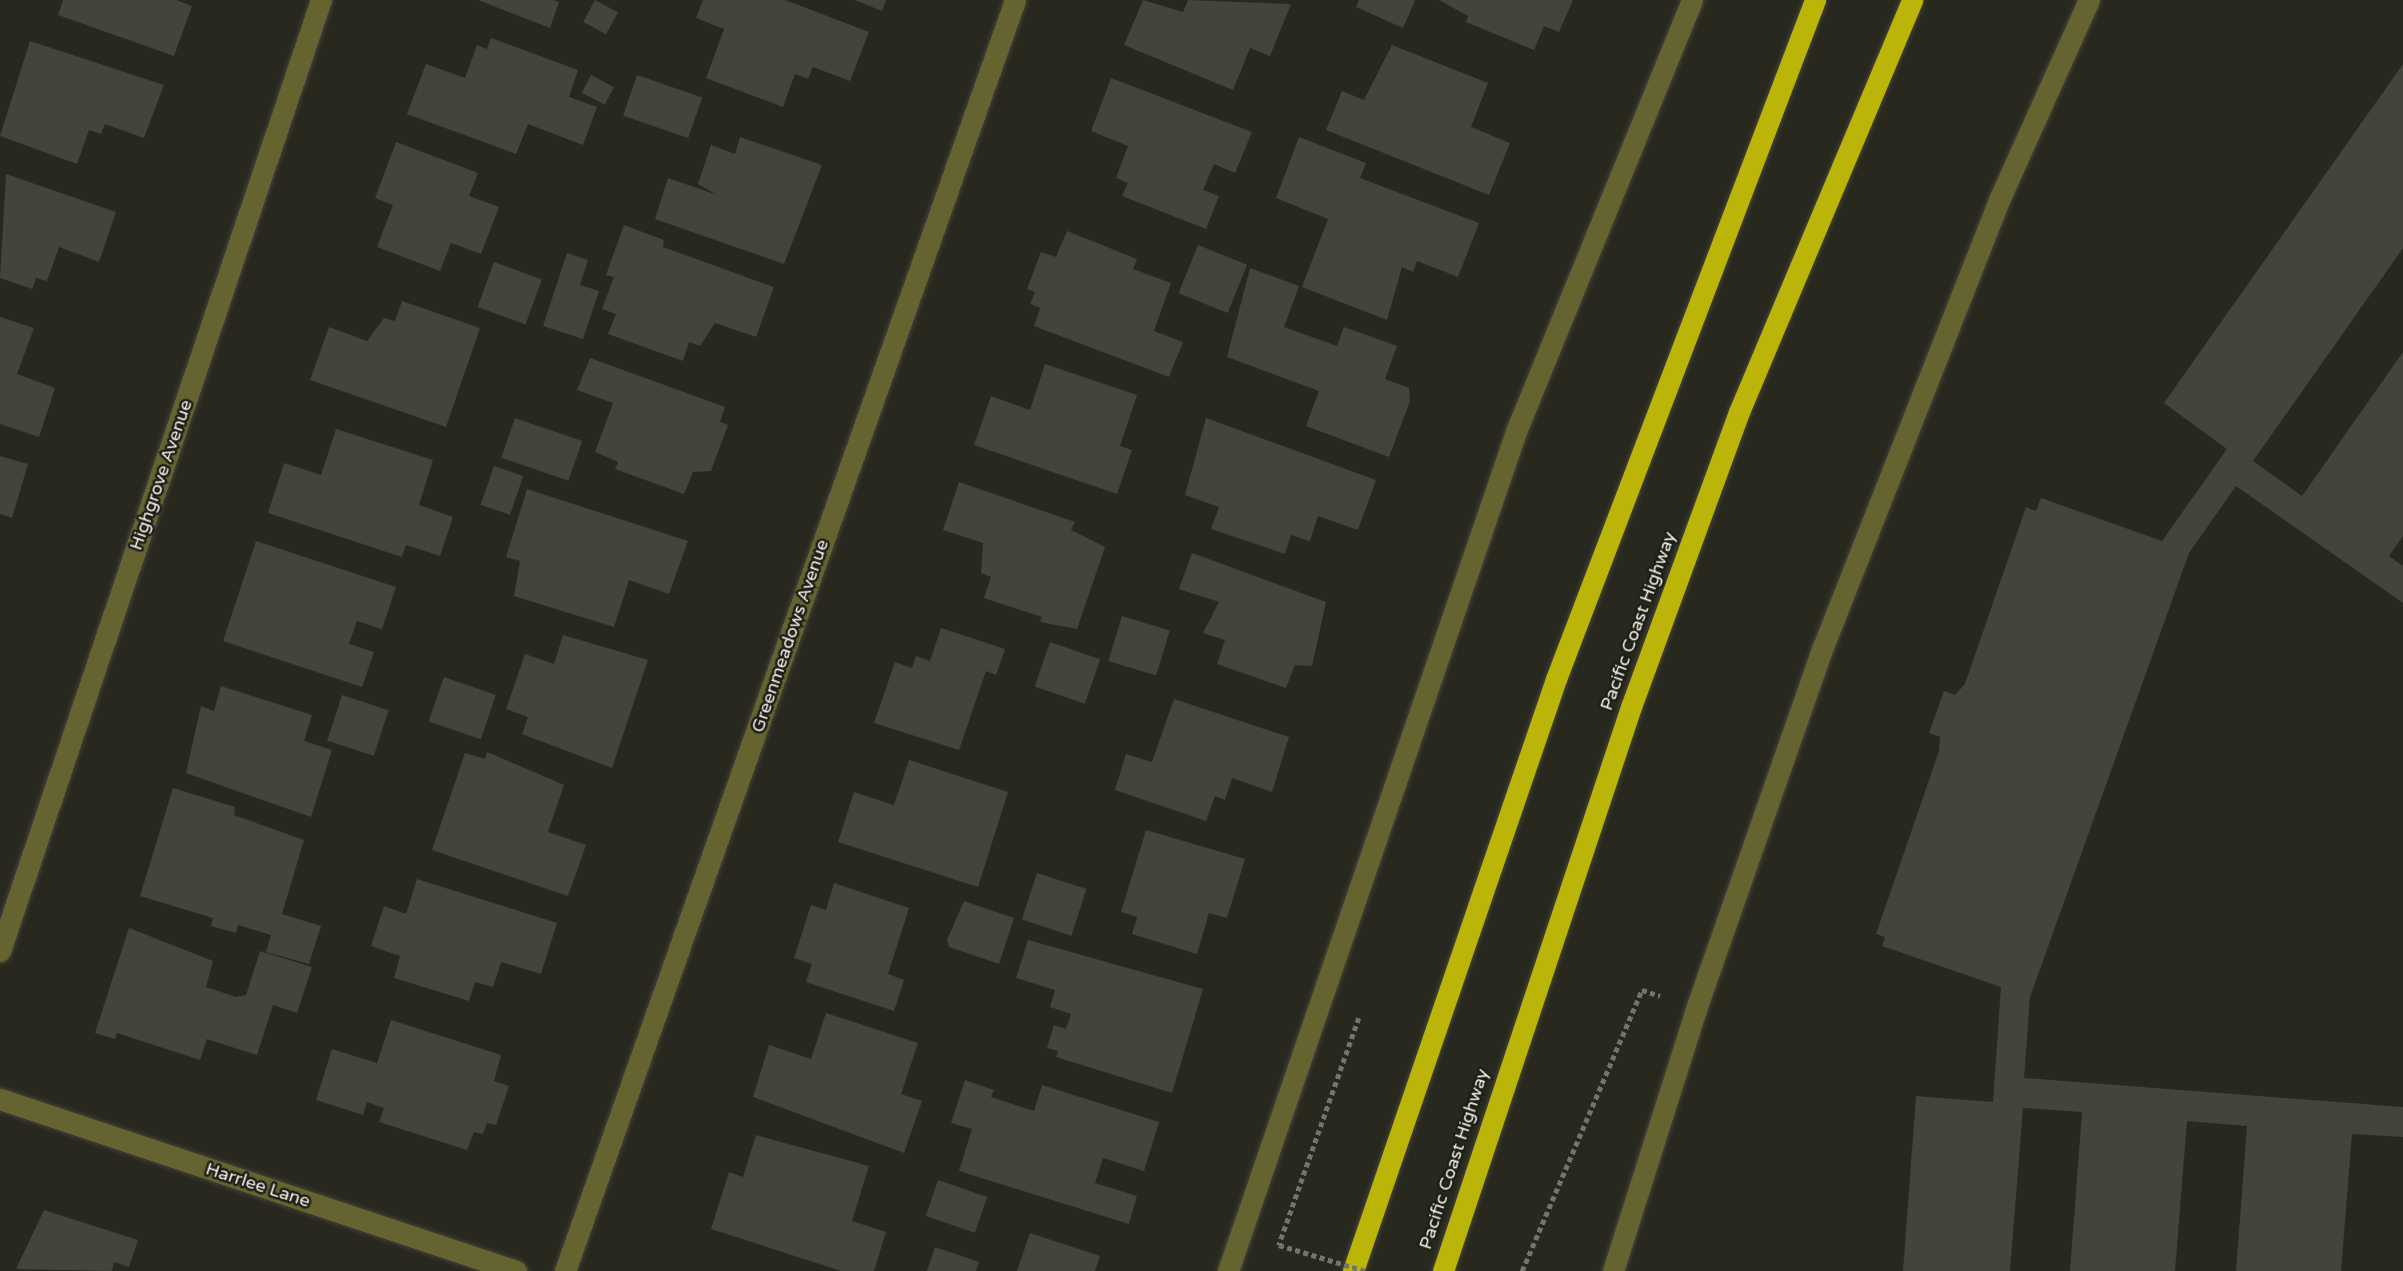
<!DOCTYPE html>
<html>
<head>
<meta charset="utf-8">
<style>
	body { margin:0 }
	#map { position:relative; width:2403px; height:1271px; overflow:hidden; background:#28281f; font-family:"Varela Round",sans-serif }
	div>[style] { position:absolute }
	.building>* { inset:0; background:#44443b; transform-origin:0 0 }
	.path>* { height:4.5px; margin-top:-2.25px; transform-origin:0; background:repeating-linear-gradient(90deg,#74746c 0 5px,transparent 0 8.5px) }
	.roads { filter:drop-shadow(0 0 2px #44443b) drop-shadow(0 0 2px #44443b) }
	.lane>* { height:21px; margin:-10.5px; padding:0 10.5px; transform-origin:10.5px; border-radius:10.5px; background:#656330 }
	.street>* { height:21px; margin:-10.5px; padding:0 10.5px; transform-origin:10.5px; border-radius:10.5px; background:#656330 }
	.highway>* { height:21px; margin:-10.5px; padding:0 10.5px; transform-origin:10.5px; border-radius:10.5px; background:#bbb409 }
	.path-bridge>* { height:4.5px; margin-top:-2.25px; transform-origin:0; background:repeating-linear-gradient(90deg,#74746c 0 5px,transparent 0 8.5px) }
	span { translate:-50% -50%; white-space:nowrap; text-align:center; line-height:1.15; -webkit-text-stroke:5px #1e1e16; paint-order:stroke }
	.street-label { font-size:18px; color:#f1f1ea }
</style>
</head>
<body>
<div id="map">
	<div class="building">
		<i style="clip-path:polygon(63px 0,176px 0,192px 6px,174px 56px,58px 15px)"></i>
		<i style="clip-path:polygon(478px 0,553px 0,559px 2px,550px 28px)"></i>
		<i style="left:595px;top:0;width:26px;height:25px;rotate:28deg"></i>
		<i style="clip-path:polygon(703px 0,785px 0,869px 32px,850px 81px,813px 67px,808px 79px,795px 74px,783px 107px,706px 78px,724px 29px,696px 18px)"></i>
		<i style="clip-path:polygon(855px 0,886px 0,882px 11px)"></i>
		<i style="clip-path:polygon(1143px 0,1183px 12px,1188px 0,1291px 4px,1270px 56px,1250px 48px,1233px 90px,1124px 45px)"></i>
		<i style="clip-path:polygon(1359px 0,1415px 0,1403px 28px,1356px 7px)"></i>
		<i style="clip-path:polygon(1439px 0,1573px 0,1559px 32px,1544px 26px,1534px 50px,1466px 22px,1468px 16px)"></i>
		<i style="clip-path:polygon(491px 38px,578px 70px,569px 97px,597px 107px,583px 145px,528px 124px,516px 154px,407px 114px,426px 64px,465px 78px,477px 45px,487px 49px)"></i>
		<i style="clip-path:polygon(30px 41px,164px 85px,144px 138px,105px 124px,101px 134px,89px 130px,77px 164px,0 136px)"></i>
		<i style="clip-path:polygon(1392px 45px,1488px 83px,1471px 127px,1510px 143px,1489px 195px,1326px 130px,1342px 91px,1364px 100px)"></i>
		<i style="clip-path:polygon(2403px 64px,2403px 248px,2253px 461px,2302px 496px,2403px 352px,2403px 536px,2389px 556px,2403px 566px,2403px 603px,2236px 486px,2189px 553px,2030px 997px,2024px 1078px,2403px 1107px,2403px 1137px,2352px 1134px,2341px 1271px,2236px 1271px,2247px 1126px,2187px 1121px,2175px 1271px,2070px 1271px,2082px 1112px,2023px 1108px,2010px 1271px,1903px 1271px,1916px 1096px,1993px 1102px,2001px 987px,1882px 946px,1885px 937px,1876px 934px,1939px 751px,1940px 737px,1929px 733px,1944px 691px,1955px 695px,1965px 684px,2026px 507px,2036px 511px,2041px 498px,2162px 541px,2227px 449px,2164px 403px)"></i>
		<i style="left:591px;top:75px;width:26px;height:20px;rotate:28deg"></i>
		<i style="left:637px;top:75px;width:69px;height:43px;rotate:19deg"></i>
		<i style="clip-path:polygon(1111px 78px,1252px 132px,1235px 173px,1214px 164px,1203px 190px,1219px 196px,1206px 229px,1122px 196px,1128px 183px,1116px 178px,1128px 146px,1091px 131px)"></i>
		<i style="clip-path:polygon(740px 137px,822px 165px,784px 264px,655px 219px,668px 178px,717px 195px,698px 184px,711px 145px,735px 154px)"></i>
		<i style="clip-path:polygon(1299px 137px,1366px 163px,1360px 178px,1479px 223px,1458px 277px,1417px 261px,1413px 272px,1402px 267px,1387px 320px,1302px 287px,1328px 219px,1276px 198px)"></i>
		<i style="clip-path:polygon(396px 142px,478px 173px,469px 196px,499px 207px,481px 254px,451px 243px,440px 271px,377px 247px,393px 205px,375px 198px)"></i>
		<i style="clip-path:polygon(6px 174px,116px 212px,99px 262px,59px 247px,47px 281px,36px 278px,32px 289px,0 278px)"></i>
		<i style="clip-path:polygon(624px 225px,664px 240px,663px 247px,774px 287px,756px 337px,715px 323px,700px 346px,689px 342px,683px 361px,608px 334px,616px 314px,602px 309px,614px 277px,606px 275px)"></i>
		<i style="clip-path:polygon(1067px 231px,1137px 259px,1133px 269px,1171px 283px,1154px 331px,1183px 342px,1169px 377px,1034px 326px,1040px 308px,1030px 304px,1035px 292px,1027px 289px,1041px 252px,1056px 257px)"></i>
		<i style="left:1198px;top:245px;width:53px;height:52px;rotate:22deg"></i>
		<i style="clip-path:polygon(567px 253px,588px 260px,580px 285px,599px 291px,583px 339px,543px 326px)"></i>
		<i style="left:494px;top:262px;width:51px;height:48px;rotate:20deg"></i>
		<i style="clip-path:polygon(1250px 268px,1299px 286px,1284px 327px,1337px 346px,1344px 327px,1397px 346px,1385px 379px,1409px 388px,1410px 401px,1389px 457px,1306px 426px,1319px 391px,1227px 357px)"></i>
		<i style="clip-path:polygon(402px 301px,480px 328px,446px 427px,310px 380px,329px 327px,367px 341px,384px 318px,395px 321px)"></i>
		<i style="clip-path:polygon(0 317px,34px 328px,17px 374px,55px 388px,39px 437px,0 424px)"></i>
		<i style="clip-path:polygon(590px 358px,725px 407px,720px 422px,728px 425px,711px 471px,693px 472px,684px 494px,615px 469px,618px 462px,595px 452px,613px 403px,577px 390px)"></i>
		<i style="clip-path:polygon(1045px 364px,1137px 395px,1120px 446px,1132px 450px,1117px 494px,974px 445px,991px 396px,1030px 410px)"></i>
		<i style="left:515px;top:418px;width:71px;height:42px;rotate:19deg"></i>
		<i style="clip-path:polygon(1206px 418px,1376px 480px,1358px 530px,1318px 516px,1310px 541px,1291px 535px,1285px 554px,1211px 529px,1219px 507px,1185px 495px)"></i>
		<i style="clip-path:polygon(336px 429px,433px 460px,419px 505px,453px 517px,440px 556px,406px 545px,402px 557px,268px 513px,284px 463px,321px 475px)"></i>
		<i style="clip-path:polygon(0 456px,28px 464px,12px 518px,0 514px)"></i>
		<i style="left:494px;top:466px;width:31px;height:41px;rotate:19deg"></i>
		<i style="clip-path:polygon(959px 482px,1075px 522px,1071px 530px,1105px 547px,1077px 629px,1040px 622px,1042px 617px,984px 598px,991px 577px,981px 573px,983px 543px,943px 530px)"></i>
		<i style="clip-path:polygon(527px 489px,688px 541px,669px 594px,629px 580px,614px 627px,514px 596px,520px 561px,506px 557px)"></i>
		<i style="clip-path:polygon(256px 541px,396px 587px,382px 629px,357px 621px,349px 644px,374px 652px,362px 687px,223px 641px)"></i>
		<i style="clip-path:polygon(1192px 553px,1326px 602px,1312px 666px,1295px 665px,1286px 688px,1217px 664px,1225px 640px,1203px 633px,1219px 602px,1179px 589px)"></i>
		<i style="left:1122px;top:616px;width:50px;height:47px;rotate:17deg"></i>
		<i style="clip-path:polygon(941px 628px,1005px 649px,996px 675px,986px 671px,959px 750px,874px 723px,895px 662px,912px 668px,916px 656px,930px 661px)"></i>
		<i style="clip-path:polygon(563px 635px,648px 660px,612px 768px,522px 734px,528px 717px,506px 709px,525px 654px,554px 664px)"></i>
		<i style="left:1050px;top:642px;width:53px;height:47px;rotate:19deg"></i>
		<i style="left:444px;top:677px;width:55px;height:47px;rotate:19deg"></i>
		<i style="clip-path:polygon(221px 686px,312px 715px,304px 741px,332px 750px,311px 817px,186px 773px,201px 706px,214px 711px)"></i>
		<i style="left:342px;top:695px;width:49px;height:48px;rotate:18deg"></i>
		<i style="clip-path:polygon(1174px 699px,1289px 737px,1272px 792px,1232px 778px,1225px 800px,1215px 796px,1206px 821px,1115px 790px,1126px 754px,1152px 762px)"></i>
		<i style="clip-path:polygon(487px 752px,564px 785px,548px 832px,586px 845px,568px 896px,432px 850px,465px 753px,485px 759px)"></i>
		<i style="clip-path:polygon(909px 760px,1008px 792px,978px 887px,838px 842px,854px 792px,894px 805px)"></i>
		<i style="clip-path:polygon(173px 788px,235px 807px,234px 815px,304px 840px,282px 914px,321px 926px,309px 964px,266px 952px,271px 935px,238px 925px,236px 933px,211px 926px,213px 918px,140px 896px)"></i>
		<i style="clip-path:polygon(1146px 830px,1245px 859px,1227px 918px,1209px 913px,1197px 954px,1132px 934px,1137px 917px,1121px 912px)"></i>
		<i style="left:1037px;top:873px;width:52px;height:49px;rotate:18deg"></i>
		<i style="clip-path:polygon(417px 879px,557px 923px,541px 974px,501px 962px,493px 987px,475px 982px,469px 1001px,394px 978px,400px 956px,371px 946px,384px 906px,406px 914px)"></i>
		<i style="clip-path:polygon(834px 883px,909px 908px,888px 974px,904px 980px,894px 1011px,806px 982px,812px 964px,794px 958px,811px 905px,826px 910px)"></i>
		<i style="clip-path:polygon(964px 901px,1014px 918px,999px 964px,949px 947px,947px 940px)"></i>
		<i style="clip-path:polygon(129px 928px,213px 961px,206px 987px,236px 997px,246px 995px,260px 951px,312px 967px,297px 1013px,273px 1005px,257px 1055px,207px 1039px,200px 1060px,117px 1033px,115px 1039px,95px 1033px)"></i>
		<i style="clip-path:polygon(1028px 940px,1203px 989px,1172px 1093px,1056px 1057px,1058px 1051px,1047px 1048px,1054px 1025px,1066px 1029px,1071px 1014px,1050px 1007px,1055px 990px,1016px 978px)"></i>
		<i style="clip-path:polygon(826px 1013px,918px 1043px,901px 1094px,922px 1101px,904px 1153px,753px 1097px,769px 1045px,811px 1059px)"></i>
		<i style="clip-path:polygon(391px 1020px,501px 1055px,494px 1081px,509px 1086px,496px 1125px,487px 1123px,483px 1134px,474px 1132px,467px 1150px,379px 1122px,384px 1108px,367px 1102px,363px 1115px,316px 1100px,332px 1049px,377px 1063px)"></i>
		<i style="clip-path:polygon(965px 1080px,994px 1090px,991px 1097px,1034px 1111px,1042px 1085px,1159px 1122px,1144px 1171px,1103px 1158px,1095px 1183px,1137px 1196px,1129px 1224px,959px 1171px,972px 1129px,951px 1123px)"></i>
		<i style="clip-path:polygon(756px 1135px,869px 1166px,852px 1221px,886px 1232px,874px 1271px,841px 1271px,711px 1229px,729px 1172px,743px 1177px)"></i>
		<i style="left:938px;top:1180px;width:52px;height:38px;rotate:19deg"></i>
		<i style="clip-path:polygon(44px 1210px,138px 1240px,129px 1267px,114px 1262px,112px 1271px,16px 1269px)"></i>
		<i style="clip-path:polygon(1030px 1233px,1100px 1256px,1095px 1271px,1017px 1271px)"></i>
		<i style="clip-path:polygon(935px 1247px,979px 1262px,976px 1271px,927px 1271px)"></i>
	</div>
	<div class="path">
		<i style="left:1522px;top:1271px;width:306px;rotate:-66.9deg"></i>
		<i style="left:1642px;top:990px;width:19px;rotate:18deg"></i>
	</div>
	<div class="roads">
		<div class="lane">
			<i style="left:1613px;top:1271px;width:275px;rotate:-72.4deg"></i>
			<i style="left:1696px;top:1009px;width:384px;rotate:-70.7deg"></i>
			<i style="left:1823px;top:647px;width:480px;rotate:-68.5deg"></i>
			<i style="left:1999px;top:200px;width:219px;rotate:-65.8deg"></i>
		</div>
		<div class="street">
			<i style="left:0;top:951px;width:1004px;rotate:-71.35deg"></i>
			<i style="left:0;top:1099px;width:544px;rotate:18.43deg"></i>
			<i style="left:565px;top:1271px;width:1348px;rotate:-70.5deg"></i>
			<i style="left:1228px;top:1271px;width:890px;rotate:-71.06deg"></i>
			<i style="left:1517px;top:429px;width:463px;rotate:-67.8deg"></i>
		</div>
		<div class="highway">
			<i style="left:1353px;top:1271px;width:626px;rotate:-71.07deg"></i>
			<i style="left:1556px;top:679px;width:727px;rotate:-69.12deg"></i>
			<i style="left:1443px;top:1271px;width:595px;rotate:-71.57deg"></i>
			<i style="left:1631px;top:707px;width:314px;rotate:-69.9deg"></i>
			<i style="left:1739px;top:412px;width:447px;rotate:-67.2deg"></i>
		</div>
	</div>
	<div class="path-bridge">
		<i style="left:1359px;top:1018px;width:241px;rotate:109.4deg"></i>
		<i style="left:1279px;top:1245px;width:90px;rotate:16.8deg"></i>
	</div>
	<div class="street-label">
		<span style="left:161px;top:475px;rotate:-71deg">Highgrove Avenue</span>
		<span style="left:1638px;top:621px;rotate:-70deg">Pacific Coast Highway</span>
		<span style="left:790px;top:636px;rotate:-71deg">Greenmeadows Avenue</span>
		<span style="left:1454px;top:1159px;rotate:-72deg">Pacific Coast Highway</span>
		<span style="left:258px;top:1185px;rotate:18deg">Harrlee Lane</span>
	</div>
</div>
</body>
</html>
